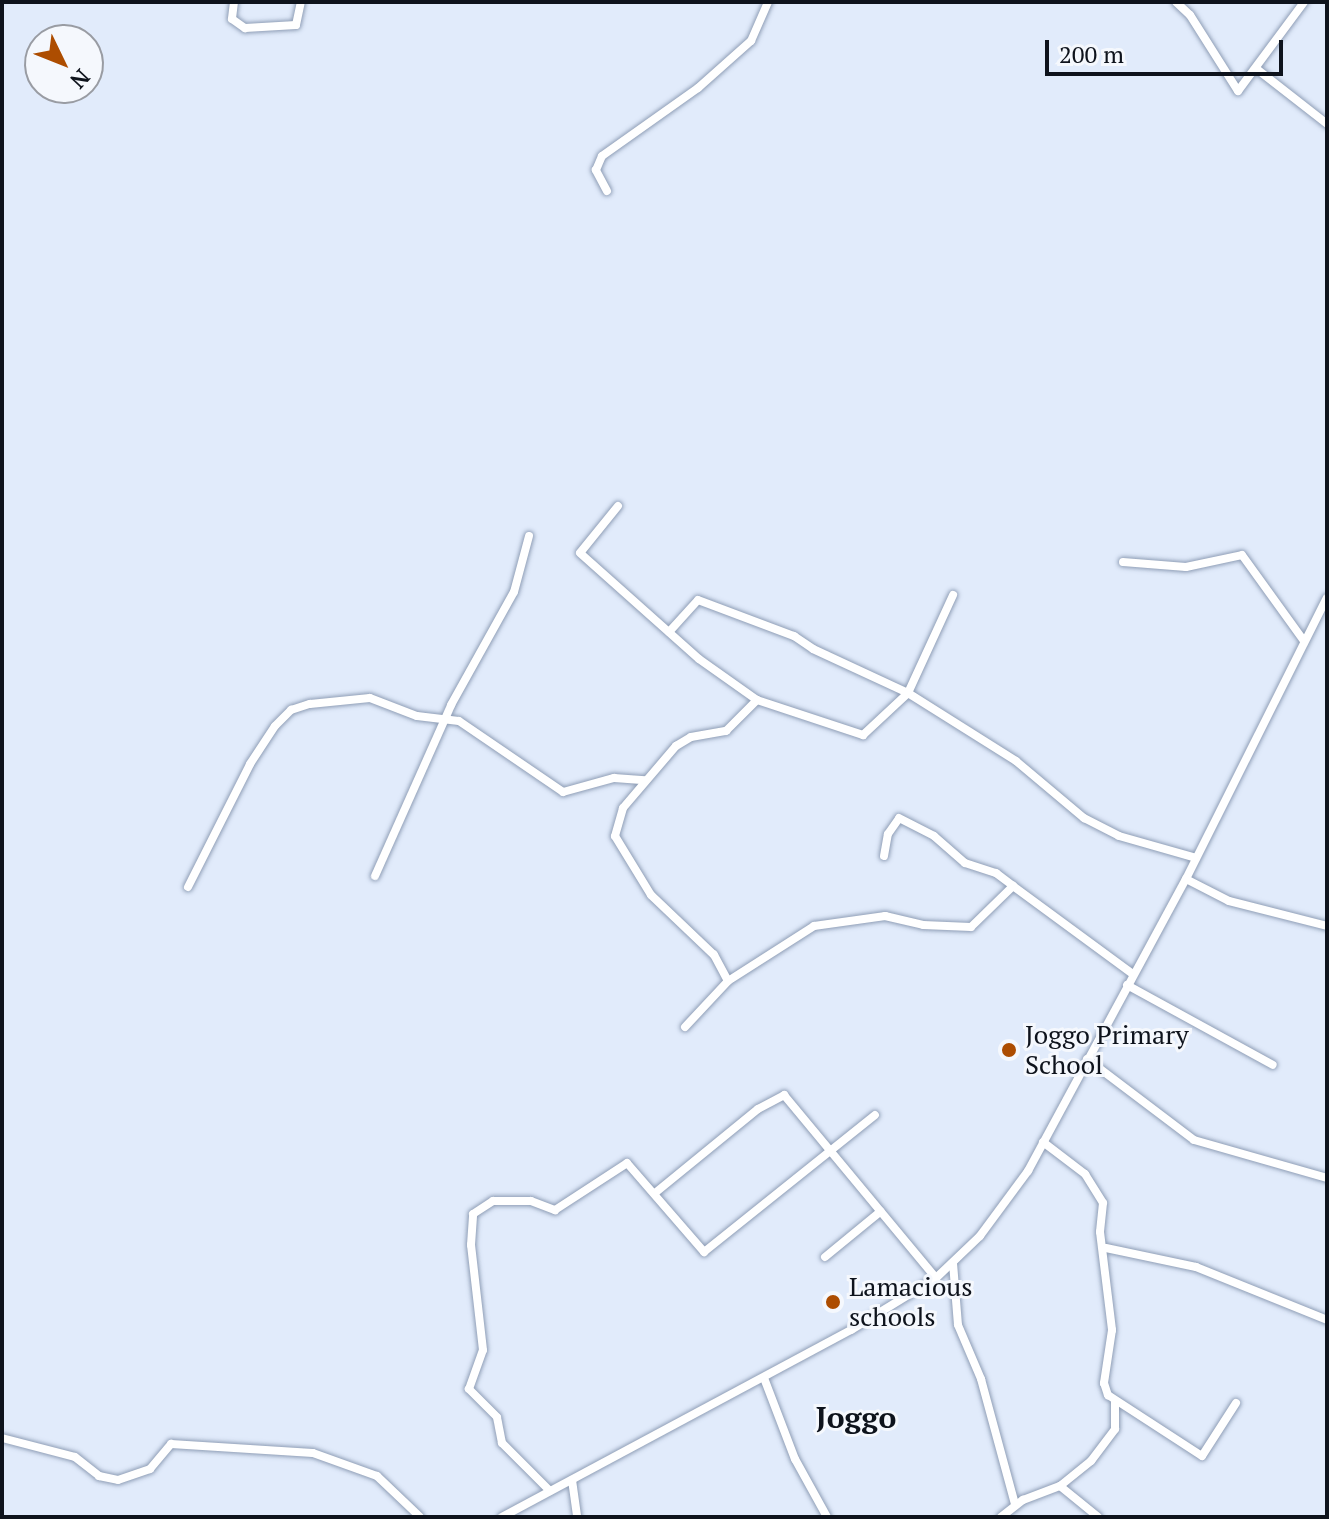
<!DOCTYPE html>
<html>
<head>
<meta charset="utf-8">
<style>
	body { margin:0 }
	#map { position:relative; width:1329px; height:1519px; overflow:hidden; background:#e1ebfb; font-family:"PT Serif",serif }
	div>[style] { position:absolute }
	.roads { filter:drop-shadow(0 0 2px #8f9eb6) drop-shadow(0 0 2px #8f9eb6) }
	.minor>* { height:8px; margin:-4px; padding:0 4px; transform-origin:4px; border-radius:4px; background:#fff }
	.dots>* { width:22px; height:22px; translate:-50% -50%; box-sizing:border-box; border:4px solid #f5f8fd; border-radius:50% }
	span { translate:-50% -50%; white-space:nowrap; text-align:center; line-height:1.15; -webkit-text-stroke:6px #f5f8fd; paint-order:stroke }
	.poi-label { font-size:26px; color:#0e131c }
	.left { translate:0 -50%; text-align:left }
	.quarter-label { font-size:30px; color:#0e131c; font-weight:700 }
	.frame { position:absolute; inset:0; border:4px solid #0e131c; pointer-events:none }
	.north { position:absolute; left:24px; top:24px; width:80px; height:80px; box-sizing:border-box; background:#f5f8fd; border:2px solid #999ca3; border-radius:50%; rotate:133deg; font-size:22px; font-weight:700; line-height:32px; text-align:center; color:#0e131c }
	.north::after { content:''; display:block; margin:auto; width:28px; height:36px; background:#ad4d01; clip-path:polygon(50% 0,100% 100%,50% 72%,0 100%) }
	.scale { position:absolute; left:1045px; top:40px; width:238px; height:36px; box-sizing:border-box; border:4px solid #0e131c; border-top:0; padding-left:10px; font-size:24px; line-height:28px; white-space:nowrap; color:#0e131c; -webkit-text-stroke:6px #f5f8fd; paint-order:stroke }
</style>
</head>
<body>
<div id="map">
	<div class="roads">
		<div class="minor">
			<i style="left:234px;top:2px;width:17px;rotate:97deg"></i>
			<i style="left:232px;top:19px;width:16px;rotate:35deg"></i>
			<i style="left:245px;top:28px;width:51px;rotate:-3.4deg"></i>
			<i style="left:296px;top:25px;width:24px;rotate:-78deg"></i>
			<i style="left:1176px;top:2px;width:19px;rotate:43deg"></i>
			<i style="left:1190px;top:15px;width:90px;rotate:57.7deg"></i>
			<i style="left:1238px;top:91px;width:111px;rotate:-53.4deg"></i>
			<i style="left:1258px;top:70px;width:88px;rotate:38deg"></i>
			<i style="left:607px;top:191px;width:24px;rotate:-118deg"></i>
			<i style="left:596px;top:170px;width:15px;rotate:-67deg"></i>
			<i style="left:602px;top:156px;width:118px;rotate:-35.3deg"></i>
			<i style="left:698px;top:88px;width:71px;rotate:-41.6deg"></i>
			<i style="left:751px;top:41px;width:43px;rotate:-66.4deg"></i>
			<i style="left:618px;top:506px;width:60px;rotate:129deg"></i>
			<i style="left:580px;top:553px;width:159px;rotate:41.7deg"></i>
			<i style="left:699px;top:659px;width:71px;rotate:35.3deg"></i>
			<i style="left:1123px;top:562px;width:63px;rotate:4.5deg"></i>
			<i style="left:1186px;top:567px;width:57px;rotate:-12.1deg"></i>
			<i style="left:1242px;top:555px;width:106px;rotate:54.2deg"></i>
			<i style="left:669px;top:632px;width:43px;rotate:-47.8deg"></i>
			<i style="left:698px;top:600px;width:103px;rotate:20.6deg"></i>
			<i style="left:794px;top:636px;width:23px;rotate:34deg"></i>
			<i style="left:813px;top:649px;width:105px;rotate:24.9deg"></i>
			<i style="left:908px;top:693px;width:108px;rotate:-65.3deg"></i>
			<i style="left:884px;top:856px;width:22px;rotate:-80deg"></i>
			<i style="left:888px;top:834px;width:19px;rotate:-55deg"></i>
			<i style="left:899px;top:818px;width:39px;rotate:27deg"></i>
			<i style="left:934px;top:836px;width:41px;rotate:41.1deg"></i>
			<i style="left:965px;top:863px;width:33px;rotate:18deg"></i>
			<i style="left:996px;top:873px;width:21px;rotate:37deg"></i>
			<i style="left:375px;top:876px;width:187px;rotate:-66deg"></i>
			<i style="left:451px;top:705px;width:129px;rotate:-60.9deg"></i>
			<i style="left:514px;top:592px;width:58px;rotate:-75deg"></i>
			<i style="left:1186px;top:879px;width:48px;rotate:27.1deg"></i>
			<i style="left:1229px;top:901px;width:101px;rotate:14.3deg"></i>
			<i style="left:188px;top:887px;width:138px;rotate:-63.2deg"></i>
			<i style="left:250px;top:764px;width:45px;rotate:-56.7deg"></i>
			<i style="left:275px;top:726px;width:23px;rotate:-45deg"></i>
			<i style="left:291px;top:710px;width:20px;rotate:-18deg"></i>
			<i style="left:310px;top:704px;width:60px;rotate:-5.7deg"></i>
			<i style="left:370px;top:698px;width:50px;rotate:21deg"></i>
			<i style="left:417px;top:716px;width:42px;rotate:6.8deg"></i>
			<i style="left:459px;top:721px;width:126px;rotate:34.3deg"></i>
			<i style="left:563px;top:792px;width:53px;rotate:-15.4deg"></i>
			<i style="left:614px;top:778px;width:31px;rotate:4deg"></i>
			<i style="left:728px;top:981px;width:30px;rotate:-118deg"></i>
			<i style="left:714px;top:955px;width:87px;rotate:-136.4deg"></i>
			<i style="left:651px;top:895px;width:69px;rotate:-121.4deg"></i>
			<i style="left:615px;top:836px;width:29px;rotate:-74deg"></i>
			<i style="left:623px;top:808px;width:82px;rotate:-49.5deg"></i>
			<i style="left:676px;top:746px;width:17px;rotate:-31deg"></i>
			<i style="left:691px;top:737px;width:36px;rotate:-10deg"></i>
			<i style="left:726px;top:731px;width:44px;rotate:-45deg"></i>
			<i style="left:757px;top:700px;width:112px;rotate:18.3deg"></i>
			<i style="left:863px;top:735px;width:62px;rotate:-43deg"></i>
			<i style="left:908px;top:693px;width:128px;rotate:32.2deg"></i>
			<i style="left:1016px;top:761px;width:89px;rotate:40deg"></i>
			<i style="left:1084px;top:818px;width:39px;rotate:27deg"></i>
			<i style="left:1119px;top:836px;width:80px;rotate:15.9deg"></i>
			<i style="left:1127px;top:985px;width:166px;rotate:28.7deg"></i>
			<i style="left:685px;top:1027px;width:63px;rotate:-46.9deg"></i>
			<i style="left:728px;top:981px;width:102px;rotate:-32.6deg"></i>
			<i style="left:814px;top:926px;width:72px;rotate:-8deg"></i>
			<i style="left:885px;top:916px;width:39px;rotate:13deg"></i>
			<i style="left:923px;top:925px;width:48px;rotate:2.4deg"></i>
			<i style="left:971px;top:927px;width:59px;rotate:-44.3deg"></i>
			<i style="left:1013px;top:886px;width:149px;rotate:36.3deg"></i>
			<i style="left:1087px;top:1059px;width:134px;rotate:37.1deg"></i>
			<i style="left:1194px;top:1140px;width:138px;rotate:15.9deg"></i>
			<i style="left:1043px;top:1142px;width:53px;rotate:37.3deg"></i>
			<i style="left:1085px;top:1174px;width:34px;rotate:58deg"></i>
			<i style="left:1103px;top:1203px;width:29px;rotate:96deg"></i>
			<i style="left:1100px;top:1232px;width:99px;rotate:83deg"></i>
			<i style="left:1112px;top:1330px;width:54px;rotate:98.6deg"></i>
			<i style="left:1104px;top:1383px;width:13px;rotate:72deg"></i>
			<i style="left:1108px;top:1395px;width:112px;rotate:33deg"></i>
			<i style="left:1202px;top:1456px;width:63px;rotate:-57.3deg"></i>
			<i style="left:655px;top:1193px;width:133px;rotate:-39.2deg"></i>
			<i style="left:758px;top:1109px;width:30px;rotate:-28deg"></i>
			<i style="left:784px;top:1095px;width:238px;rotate:50.3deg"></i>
			<i style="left:1106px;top:1248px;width:92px;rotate:11.9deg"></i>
			<i style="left:1196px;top:1267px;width:141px;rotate:22deg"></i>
			<i style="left:825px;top:1257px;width:72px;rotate:-39.4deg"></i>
			<i style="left:953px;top:1263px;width:62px;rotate:85.4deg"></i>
			<i style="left:958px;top:1325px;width:59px;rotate:66.9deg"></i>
			<i style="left:981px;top:1379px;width:130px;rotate:74.8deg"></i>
			<i style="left:764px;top:1378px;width:87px;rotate:69.1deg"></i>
			<i style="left:795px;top:1459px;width:66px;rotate:61.1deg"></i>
			<i style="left:2px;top:1438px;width:75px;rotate:14.6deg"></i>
			<i style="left:75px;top:1457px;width:31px;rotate:38deg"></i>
			<i style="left:99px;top:1476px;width:19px;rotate:12deg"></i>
			<i style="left:118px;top:1480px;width:34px;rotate:-19deg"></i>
			<i style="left:150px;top:1469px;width:33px;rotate:-50deg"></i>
			<i style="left:171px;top:1444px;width:142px;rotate:3.6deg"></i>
			<i style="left:313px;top:1453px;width:68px;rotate:19.8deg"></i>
			<i style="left:377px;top:1476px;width:59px;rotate:43.6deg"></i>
			<i style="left:572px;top:1480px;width:37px;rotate:82deg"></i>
			<i style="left:1060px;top:1486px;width:49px;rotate:39.2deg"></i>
			<i style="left:550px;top:1491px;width:68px;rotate:-135deg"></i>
			<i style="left:502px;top:1443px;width:26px;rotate:-101deg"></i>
			<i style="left:497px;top:1417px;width:40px;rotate:-135deg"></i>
			<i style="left:469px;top:1389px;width:41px;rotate:-70.3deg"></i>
			<i style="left:483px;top:1350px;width:106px;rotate:-96.5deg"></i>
			<i style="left:471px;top:1245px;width:31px;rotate:-86deg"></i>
			<i style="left:473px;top:1214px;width:24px;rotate:-33deg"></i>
			<i style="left:493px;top:1201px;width:38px"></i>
			<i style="left:531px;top:1201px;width:26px;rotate:21deg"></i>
			<i style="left:555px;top:1210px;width:86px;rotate:-33.1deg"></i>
			<i style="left:627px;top:1163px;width:118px;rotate:49.1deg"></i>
			<i style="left:704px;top:1252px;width:219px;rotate:-38.7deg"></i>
			<i style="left:502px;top:1517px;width:396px;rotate:-28.2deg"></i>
			<i style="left:851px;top:1330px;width:100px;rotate:-31.5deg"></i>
			<i style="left:936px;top:1278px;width:61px;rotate:-43.7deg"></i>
			<i style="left:980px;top:1236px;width:81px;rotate:-53.6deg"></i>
			<i style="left:1028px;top:1171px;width:332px;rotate:-61.6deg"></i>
			<i style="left:1186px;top:879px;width:314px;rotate:-63.4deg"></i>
			<i style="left:1001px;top:1517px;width:28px;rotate:-38deg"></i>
			<i style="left:1023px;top:1500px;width:40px;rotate:-21deg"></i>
			<i style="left:1060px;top:1486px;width:40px;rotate:-39deg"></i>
			<i style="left:1091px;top:1461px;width:40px;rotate:-53deg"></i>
			<i style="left:1115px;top:1429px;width:28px;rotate:-90deg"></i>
		</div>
	</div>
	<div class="dots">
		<i style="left:1009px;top:1050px;background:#ad4d01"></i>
		<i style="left:833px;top:1302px;background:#ad4d01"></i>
	</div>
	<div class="poi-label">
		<span class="left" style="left:1025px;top:1050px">Joggo Primary<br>School</span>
		<span class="left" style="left:849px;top:1302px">Lamacious<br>schools</span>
	</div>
	<div class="quarter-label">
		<span style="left:856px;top:1417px">Joggo</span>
	</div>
	<div class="frame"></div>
	<div class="north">N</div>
	<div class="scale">200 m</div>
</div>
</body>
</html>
